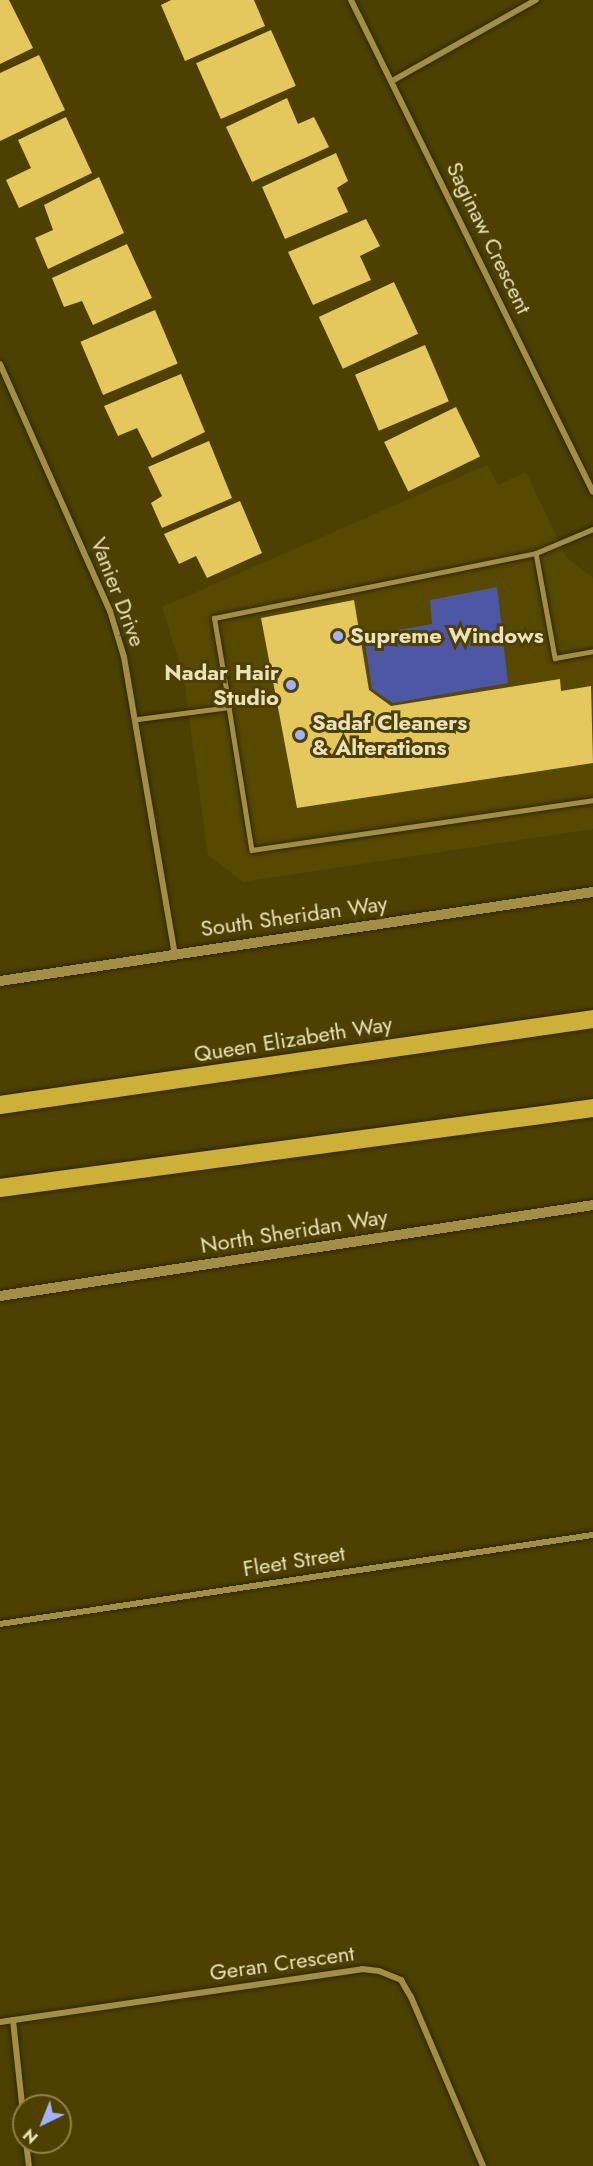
<!DOCTYPE html>
<html>
<head>
<meta charset="utf-8">
<style>
	body { margin:0 }
	#map { position:relative; width:593px; height:2166px; overflow:hidden; background:#4e4000; font-family:Jost,sans-serif }
	div>[style] { position:absolute }
	.built>* { inset:0; background:#584900 }
	.green>* { inset:0; background:#4d57a3 }
	.building>* { inset:0; background:#e4c85c; transform-origin:0 0 }
	.roads { filter:drop-shadow(0 0 2px #302700) drop-shadow(0 0 2px #302700) }
	.service>* { height:4.5px; margin:-2.25px; padding:0 2.25px; transform-origin:2.25px; border-radius:2.25px; background:#a28f45 }
	.minor>* { height:6px; margin:-3px; padding:0 3px; transform-origin:3px; border-radius:3px; background:#a28f45 }
	.tertiary>* { height:10px; margin:-5px; padding:0 5px; transform-origin:5px; border-radius:5px; background:#a28f45 }
	.motorway>* { height:18px; margin:-9px; padding:0 9px; transform-origin:9px; border-radius:9px; background:#ccb038 }
	.dots>* { width:16px; height:16px; translate:-50% -50%; box-sizing:border-box; border:3px solid #4e4000; border-radius:50% }
	span { translate:-50% -50%; white-space:nowrap; text-align:center; line-height:1.15; -webkit-text-stroke:6px #4e4000; paint-order:stroke }
	.street-label { font-size:22px; color:#ebe1bd }
	.poi-label { font-size:22px; color:#ebe1bd; font-weight:700 }
	.left { translate:0 -50%; text-align:left }
	.right { translate:-100% -50%; text-align:right }
	.north { position:absolute; left:12px; top:2094px; width:60px; height:60px; box-sizing:border-box; background:#4e4000; border:2px solid #8d804c; border-radius:50%; rotate:223deg; font-size:16px; font-weight:700; line-height:24px; text-align:center; color:#ebe1bd }
	.north::after { content:''; display:block; margin:auto; width:21px; height:27px; background:#a3b2fd; clip-path:polygon(50% 0,100% 100%,50% 72%,0 100%) }
</style>
</head>
<body>
<div id="map">
	<div class="built">
		<i style="clip-path:polygon(487px 465px,498px 485px,526px 472px,566px 557px,593px 578px,593px 829px,243px 882px,208px 855px,183px 674px,162px 607px)"></i>
	</div>
	<div class="green">
		<i style="clip-path:polygon(497px 587px,508px 683px,393px 703px,372px 689px,364px 636px,432px 624px,430px 600px)"></i>
	</div>
	<div class="building">
		<i style="clip-path:polygon(0 0,9px 0,33px 48px,0 64px)"></i>
		<i style="clip-path:polygon(171px 0,254px 0,265px 26px,185px 61px,161px 5px)"></i>
		<i style="left:271px;top:30px;width:61px;height:82px;rotate:66deg"></i>
		<i style="clip-path:polygon(39px 55px,65px 110px,0 141px,0 73px)"></i>
		<i style="clip-path:polygon(287px 98px,298px 124px,314px 117px,329px 147px,252px 182px,226px 127px)"></i>
		<i style="clip-path:polygon(66px 117px,92px 173px,19px 208px,6px 180px,31px 168px,18px 140px)"></i>
		<i style="clip-path:polygon(336px 153px,348px 181px,337px 188px,348px 212px,285px 239px,262px 187px)"></i>
		<i style="clip-path:polygon(99px 177px,124px 233px,48px 269px,35px 238px,53px 230px,44px 205px)"></i>
		<i style="clip-path:polygon(366px 219px,380px 246px,360px 256px,371px 280px,313px 305px,288px 252px)"></i>
		<i style="clip-path:polygon(127px 244px,152px 298px,93px 325px,82px 301px,64px 307px,52px 278px)"></i>
		<i style="left:394px;top:282px;width:57px;height:83px;rotate:65deg"></i>
		<i style="left:155px;top:310px;width:58px;height:81px;rotate:67deg"></i>
		<i style="left:425px;top:345px;width:61px;height:76px;rotate:67deg"></i>
		<i style="clip-path:polygon(181px 374px,205px 432px,152px 458px,137px 428px,118px 436px,104px 406px)"></i>
		<i style="left:456px;top:407px;width:55px;height:80px;rotate:64deg"></i>
		<i style="clip-path:polygon(209px 441px,232px 498px,162px 528px,151px 503px,162px 496px,148px 467px)"></i>
		<i style="clip-path:polygon(240px 501px,262px 553px,207px 578px,196px 556px,179px 564px,164px 534px)"></i>
		<i style="clip-path:polygon(354px 600px,369px 690px,391px 706px,560px 679px,561px 691px,591px 686px,593px 763px,297px 808px,261px 618px)"></i>
	</div>
	<div class="roads">
		<div class="service">
			<i style="left:536px;top:553px;width:107px;rotate:79.7deg"></i>
			<i style="left:555px;top:658px;width:39px;rotate:-10deg"></i>
			<i style="left:229px;top:707px;width:90px;rotate:-99.6deg"></i>
			<i style="left:214px;top:618px;width:328px;rotate:-11.4deg"></i>
			<i style="left:536px;top:553px;width:62px;rotate:-22.8deg"></i>
			<i style="left:138px;top:719px;width:92px;rotate:-7.5deg"></i>
			<i style="left:229px;top:707px;width:145px;rotate:80.9deg"></i>
			<i style="left:252px;top:850px;width:345px;rotate:-8.3deg"></i>
		</div>
		<div class="minor">
			<i style="left:351px;top:0;width:548px;rotate:63.81deg"></i>
			<i style="left:392px;top:81px;width:165px;rotate:-29.4deg"></i>
			<i style="left:0;top:364px;width:270px;rotate:66deg"></i>
			<i style="left:110px;top:611px;width:48px;rotate:73.1deg"></i>
			<i style="left:124px;top:657px;width:301px;rotate:80.3deg"></i>
			<i style="left:0;top:1624px;width:600px;rotate:-8.54deg"></i>
			<i style="left:13px;top:2020px;width:104px;rotate:83.9deg"></i>
			<i style="left:0;top:2022px;width:366px;rotate:-8.3deg"></i>
			<i style="left:362px;top:1969px;width:17px;rotate:7deg"></i>
			<i style="left:379px;top:1971px;width:24px;rotate:22deg"></i>
			<i style="left:401px;top:1980px;width:20px;rotate:60deg"></i>
			<i style="left:411px;top:1997px;width:184px;rotate:66.9deg"></i>
			<i style="left:26px;top:2142px;width:24px;rotate:83deg"></i>
		</div>
		<div class="tertiary">
			<i style="left:0;top:981px;width:600px;rotate:-8.54deg"></i>
			<i style="left:0;top:1296px;width:600px;rotate:-8.72deg"></i>
		</div>
		<div class="motorway">
			<i style="left:0;top:1105px;width:599px;rotate:-8.25deg"></i>
			<i style="left:0;top:1188px;width:598px;rotate:-7.68deg"></i>
		</div>
	</div>
	<div class="dots">
		<i style="left:338px;top:636px;background:#a3b2fd"></i>
		<i style="left:291px;top:685px;background:#a3b2fd"></i>
		<i style="left:300px;top:735px;background:#a3b2fd"></i>
	</div>
	<div class="street-label">
		<span style="left:489px;top:238px;rotate:64deg">Saginaw Crescent</span>
		<span style="left:118px;top:592px;rotate:69deg">Vanier Drive</span>
		<span style="left:294px;top:916px;rotate:-8deg">South Sheridan Way</span>
		<span style="left:293px;top:1039px;rotate:-9deg">Queen Elizabeth Way</span>
		<span style="left:294px;top:1231px;rotate:-9deg">North Sheridan Way</span>
		<span style="left:294px;top:1561px;rotate:-9deg">Fleet Street</span>
		<span style="left:282px;top:1963px;rotate:-8deg">Geran Crescent</span>
	</div>
	<div class="poi-label">
		<span class="left" style="left:350px;top:636px">Supreme Windows</span>
		<span class="right" style="left:279px;top:685px">Nadar Hair<br>Studio</span>
		<span class="left" style="left:312px;top:735px">Sadaf Cleaners<br>&amp; Alterations</span>
	</div>
	<div class="north">N</div>
</div>
</body>
</html>
